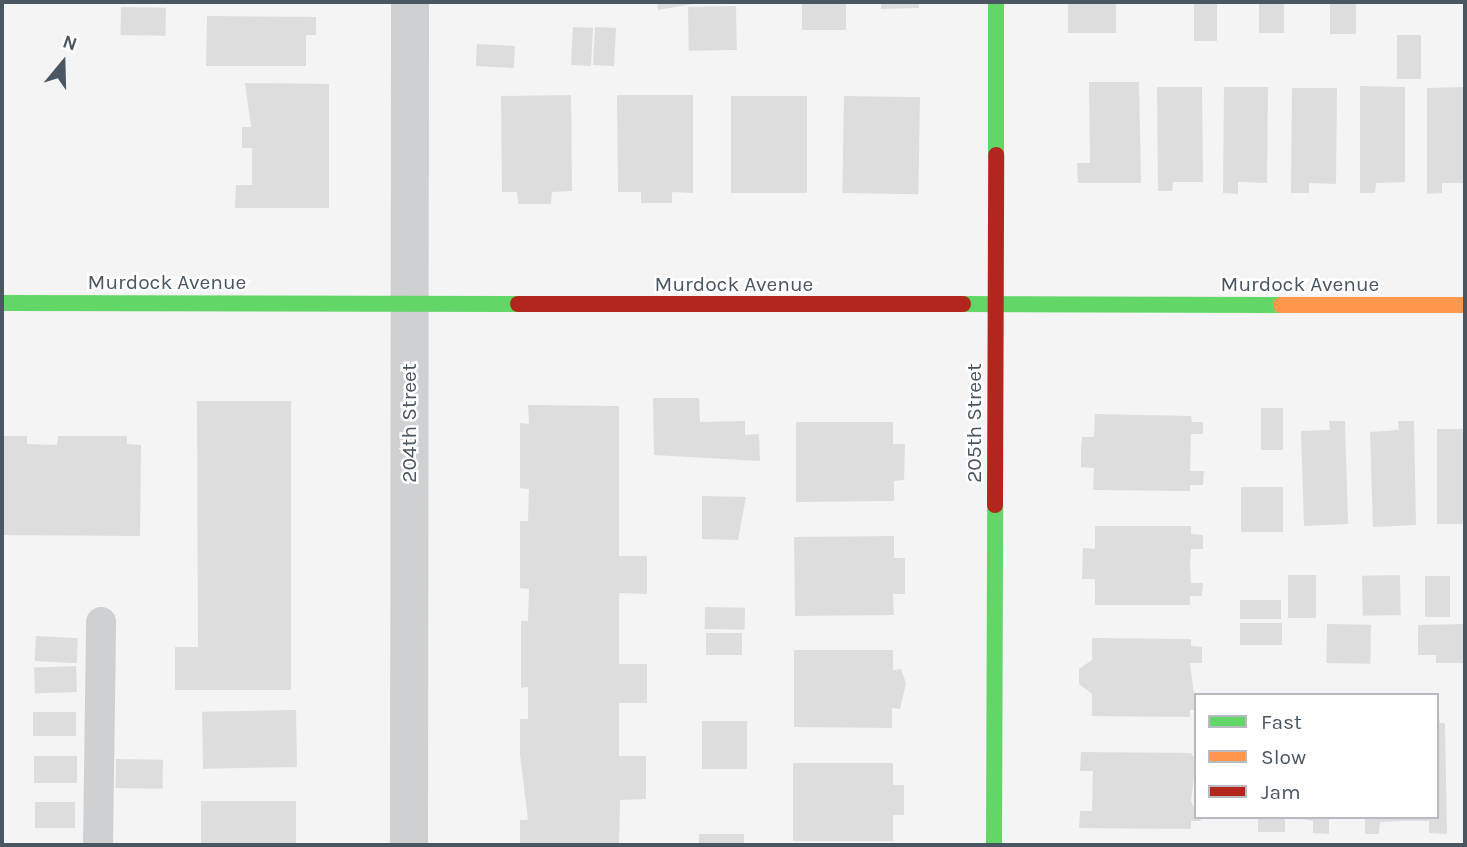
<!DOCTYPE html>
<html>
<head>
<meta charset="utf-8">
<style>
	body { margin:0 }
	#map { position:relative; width:1467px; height:847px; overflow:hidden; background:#f4f4f4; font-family:Karla,sans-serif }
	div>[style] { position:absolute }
	.building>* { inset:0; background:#ddddde; transform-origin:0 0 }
	.lane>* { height:30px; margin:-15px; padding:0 15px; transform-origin:15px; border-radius:15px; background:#ced0d2 }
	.street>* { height:38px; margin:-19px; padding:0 19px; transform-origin:19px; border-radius:19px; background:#ced0d2 }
	.fast>* { height:16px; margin:-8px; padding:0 8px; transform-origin:8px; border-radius:8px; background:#63d668 }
	.slow>* { height:16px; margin:-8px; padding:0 8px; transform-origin:8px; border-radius:8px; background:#ff974d }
	.jam>* { height:16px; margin:-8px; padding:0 8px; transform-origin:8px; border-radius:8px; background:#b3261e }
	span { translate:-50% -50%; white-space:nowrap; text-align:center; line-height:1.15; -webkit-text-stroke:5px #fff; paint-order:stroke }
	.street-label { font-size:21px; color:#4a5661 }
	.frame { position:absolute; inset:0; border:4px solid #4a5661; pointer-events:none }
	.legend { position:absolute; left:1194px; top:693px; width:245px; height:126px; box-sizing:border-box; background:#fff; border:2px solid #b7bbc0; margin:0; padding:9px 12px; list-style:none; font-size:21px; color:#4a5661 }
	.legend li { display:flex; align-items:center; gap:14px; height:35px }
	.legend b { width:35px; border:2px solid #b7bbc0 }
	.north { position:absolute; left:28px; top:28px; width:70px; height:70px; -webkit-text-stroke:5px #fff; paint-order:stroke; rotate:19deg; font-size:19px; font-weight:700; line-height:28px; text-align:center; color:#4a5661 }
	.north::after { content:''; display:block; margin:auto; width:24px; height:32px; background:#4a5661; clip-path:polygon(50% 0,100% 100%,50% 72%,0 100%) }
</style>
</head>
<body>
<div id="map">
	<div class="building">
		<i style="clip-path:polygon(657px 2px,699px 2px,699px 3px,658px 10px)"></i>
		<i style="left:802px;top:2px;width:44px;height:28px"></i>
		<i style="clip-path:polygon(881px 2px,919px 2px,919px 8px,881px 9px)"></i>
		<i style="left:1068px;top:2px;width:48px;height:31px"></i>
		<i style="left:1194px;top:2px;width:23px;height:39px"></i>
		<i style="left:1259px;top:2px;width:25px;height:31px"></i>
		<i style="left:1330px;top:2px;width:26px;height:32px"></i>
		<i style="left:736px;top:6px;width:44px;height:48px;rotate:89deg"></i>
		<i style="left:121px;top:7px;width:45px;height:28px;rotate:1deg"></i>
		<i style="clip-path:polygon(207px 16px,316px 17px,316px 35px,306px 35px,306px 66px,206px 66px)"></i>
		<i style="left:573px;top:27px;width:20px;height:38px;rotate:3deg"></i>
		<i style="left:595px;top:27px;width:21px;height:38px;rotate:3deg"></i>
		<i style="left:1397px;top:35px;width:24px;height:44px"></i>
		<i style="left:477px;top:44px;width:38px;height:22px;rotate:3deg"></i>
		<i style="clip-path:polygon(1089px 82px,1139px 82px,1141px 183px,1078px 183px,1077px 163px,1090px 163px)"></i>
		<i style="clip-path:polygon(245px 83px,329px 84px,329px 208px,235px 208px,236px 185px,252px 185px,252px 148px,242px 148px,242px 127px,251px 127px)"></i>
		<i style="clip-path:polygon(1360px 86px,1405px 87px,1405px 182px,1376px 183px,1375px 193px,1360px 193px)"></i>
		<i style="clip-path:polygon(1157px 87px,1202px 87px,1203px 182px,1173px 182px,1172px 191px,1158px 191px)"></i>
		<i style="clip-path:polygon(1224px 87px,1268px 87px,1267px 183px,1238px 182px,1238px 194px,1223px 193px)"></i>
		<i style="clip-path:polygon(1465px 87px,1465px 183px,1442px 183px,1442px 193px,1427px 194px,1427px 88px)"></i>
		<i style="clip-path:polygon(1292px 88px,1337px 88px,1336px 184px,1309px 183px,1309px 193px,1291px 193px)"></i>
		<i style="clip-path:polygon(571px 95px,572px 191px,552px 192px,551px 204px,518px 204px,517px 192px,502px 192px,501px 96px)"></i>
		<i style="clip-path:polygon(617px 95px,693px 95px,693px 193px,672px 192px,672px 203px,641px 203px,641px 192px,618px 192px)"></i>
		<i style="left:731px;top:96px;width:76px;height:97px"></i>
		<i style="left:844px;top:96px;width:76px;height:97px;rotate:1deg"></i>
		<i style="clip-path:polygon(653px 398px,699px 398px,700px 422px,745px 421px,745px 435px,759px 434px,760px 461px,654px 455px)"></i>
		<i style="clip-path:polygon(197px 401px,291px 401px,291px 690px,175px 690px,175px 647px,198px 647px)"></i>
		<i style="clip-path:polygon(528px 405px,619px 406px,619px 556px,647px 556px,647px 594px,619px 593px,619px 664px,647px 664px,647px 703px,619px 703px,619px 756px,646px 756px,646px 799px,620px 800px,619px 845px,520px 845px,520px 820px,528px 820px,520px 754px,520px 719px,528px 719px,528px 687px,521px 688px,521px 621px,528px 621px,529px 589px,520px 588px,520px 521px,528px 521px,529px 489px,520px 488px,520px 423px,529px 424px)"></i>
		<i style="left:1261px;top:408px;width:22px;height:42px"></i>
		<i style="clip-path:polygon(1095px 414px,1191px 416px,1192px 422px,1203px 422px,1203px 434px,1191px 434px,1190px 471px,1204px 471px,1203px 485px,1190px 485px,1190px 491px,1093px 490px,1094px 468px,1081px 467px,1081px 450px,1082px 437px,1094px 437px)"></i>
		<i style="clip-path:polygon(1329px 421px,1345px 421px,1348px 524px,1304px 526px,1301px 431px,1330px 430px)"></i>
		<i style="clip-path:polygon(1398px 421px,1414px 421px,1416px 525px,1373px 527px,1370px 432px,1399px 430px)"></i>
		<i style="clip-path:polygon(796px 422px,893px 422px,893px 444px,905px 444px,904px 480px,894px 481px,894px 501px,796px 502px)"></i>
		<i style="left:1465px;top:429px;width:95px;height:28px;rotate:90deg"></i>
		<i style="clip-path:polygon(2px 436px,27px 436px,27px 444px,57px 445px,58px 436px,127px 436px,127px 444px,141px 445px,140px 536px,2px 535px)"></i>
		<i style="left:1241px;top:487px;width:42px;height:45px"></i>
		<i style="clip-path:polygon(702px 496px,746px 497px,738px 540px,702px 539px)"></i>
		<i style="clip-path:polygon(1095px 526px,1191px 526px,1191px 534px,1203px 535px,1203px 549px,1191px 549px,1190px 565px,1191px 583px,1203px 583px,1202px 596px,1190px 596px,1190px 605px,1095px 605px,1095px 579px,1082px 579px,1083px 548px,1095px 549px)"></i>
		<i style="clip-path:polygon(894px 536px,894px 558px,905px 558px,905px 594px,893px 594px,894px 615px,795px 616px,794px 537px)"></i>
		<i style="left:1288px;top:575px;width:28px;height:43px"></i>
		<i style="left:1400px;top:575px;width:40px;height:38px;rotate:89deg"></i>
		<i style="left:1450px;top:576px;width:41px;height:25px;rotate:90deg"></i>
		<i style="left:1240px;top:600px;width:41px;height:19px"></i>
		<i style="left:705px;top:607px;width:40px;height:22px;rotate:1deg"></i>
		<i style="left:1240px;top:623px;width:42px;height:22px"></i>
		<i style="left:1327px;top:624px;width:44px;height:39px;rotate:1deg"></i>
		<i style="clip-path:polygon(1465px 624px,1465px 663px,1436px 663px,1436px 655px,1418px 655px,1418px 625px)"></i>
		<i style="left:706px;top:633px;width:36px;height:22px"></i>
		<i style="left:36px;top:636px;width:42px;height:25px;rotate:3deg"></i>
		<i style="clip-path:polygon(1092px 638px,1191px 639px,1191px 646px,1202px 647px,1202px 663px,1190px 663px,1196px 710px,1190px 710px,1190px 717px,1092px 716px,1092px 694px,1079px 684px,1079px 669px,1092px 660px)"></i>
		<i style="clip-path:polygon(794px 650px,893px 650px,893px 670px,901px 669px,906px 683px,900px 709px,892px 708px,892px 728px,794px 727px)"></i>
		<i style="left:76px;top:666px;width:26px;height:42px;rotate:88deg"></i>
		<i style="clip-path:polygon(1437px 709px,1440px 723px,1445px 723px,1447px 834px,1429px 833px,1429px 821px,1404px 821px,1380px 822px,1379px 834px,1365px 834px,1365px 817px,1437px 817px)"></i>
		<i style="left:296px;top:710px;width:57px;height:94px;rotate:89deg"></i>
		<i style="left:33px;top:712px;width:43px;height:24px"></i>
		<i style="left:702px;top:721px;width:45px;height:48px"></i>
		<i style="clip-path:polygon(1081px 752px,1191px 753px,1196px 760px,1191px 801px,1201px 821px,1191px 821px,1191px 829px,1079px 828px,1080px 811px,1092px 811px,1093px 771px,1080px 771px)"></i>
		<i style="left:34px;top:756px;width:43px;height:27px"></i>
		<i style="left:116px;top:759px;width:47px;height:29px;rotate:1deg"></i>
		<i style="clip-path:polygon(793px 763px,893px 763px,893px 785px,904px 785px,904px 815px,893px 815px,893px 841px,793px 841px)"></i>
		<i style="left:201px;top:801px;width:95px;height:44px"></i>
		<i style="left:35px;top:802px;width:40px;height:26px"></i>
		<i style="left:1258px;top:817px;width:27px;height:15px"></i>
		<i style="clip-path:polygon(1291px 817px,1329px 817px,1329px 834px,1313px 833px,1313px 821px)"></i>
		<i style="left:699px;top:834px;width:45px;height:11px"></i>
	</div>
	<div class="lane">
		<i style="left:98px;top:845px;width:223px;rotate:-89.2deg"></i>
	</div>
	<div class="street">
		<i style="left:409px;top:845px;width:843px;rotate:-89.93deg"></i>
	</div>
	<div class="fast">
		<i style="left:996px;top:155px;width:153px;rotate:-90deg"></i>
		<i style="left:2px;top:303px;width:516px;rotate:0.11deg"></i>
		<i style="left:963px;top:304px;width:318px;rotate:0.2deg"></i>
		<i style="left:994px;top:845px;width:340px;rotate:-89.8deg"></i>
	</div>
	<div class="slow">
		<i style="left:1281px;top:305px;width:184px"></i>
	</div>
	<div class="jam">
		<i style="left:518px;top:304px;width:445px"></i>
		<i style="left:995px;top:505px;width:350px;rotate:-89.8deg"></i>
	</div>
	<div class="street-label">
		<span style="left:167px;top:282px">Murdock Avenue</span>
		<span style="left:734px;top:284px">Murdock Avenue</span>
		<span style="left:1300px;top:284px">Murdock Avenue</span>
		<span style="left:409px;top:423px;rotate:-90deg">204th Street</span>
		<span style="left:974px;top:423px;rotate:-90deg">205th Street</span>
	</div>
	<div class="frame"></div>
	<ul class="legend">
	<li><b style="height:9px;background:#63d668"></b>Fast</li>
	<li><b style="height:9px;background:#ff974d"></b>Slow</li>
	<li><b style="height:9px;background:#b3261e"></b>Jam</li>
	</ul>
	<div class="north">N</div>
</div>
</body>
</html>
